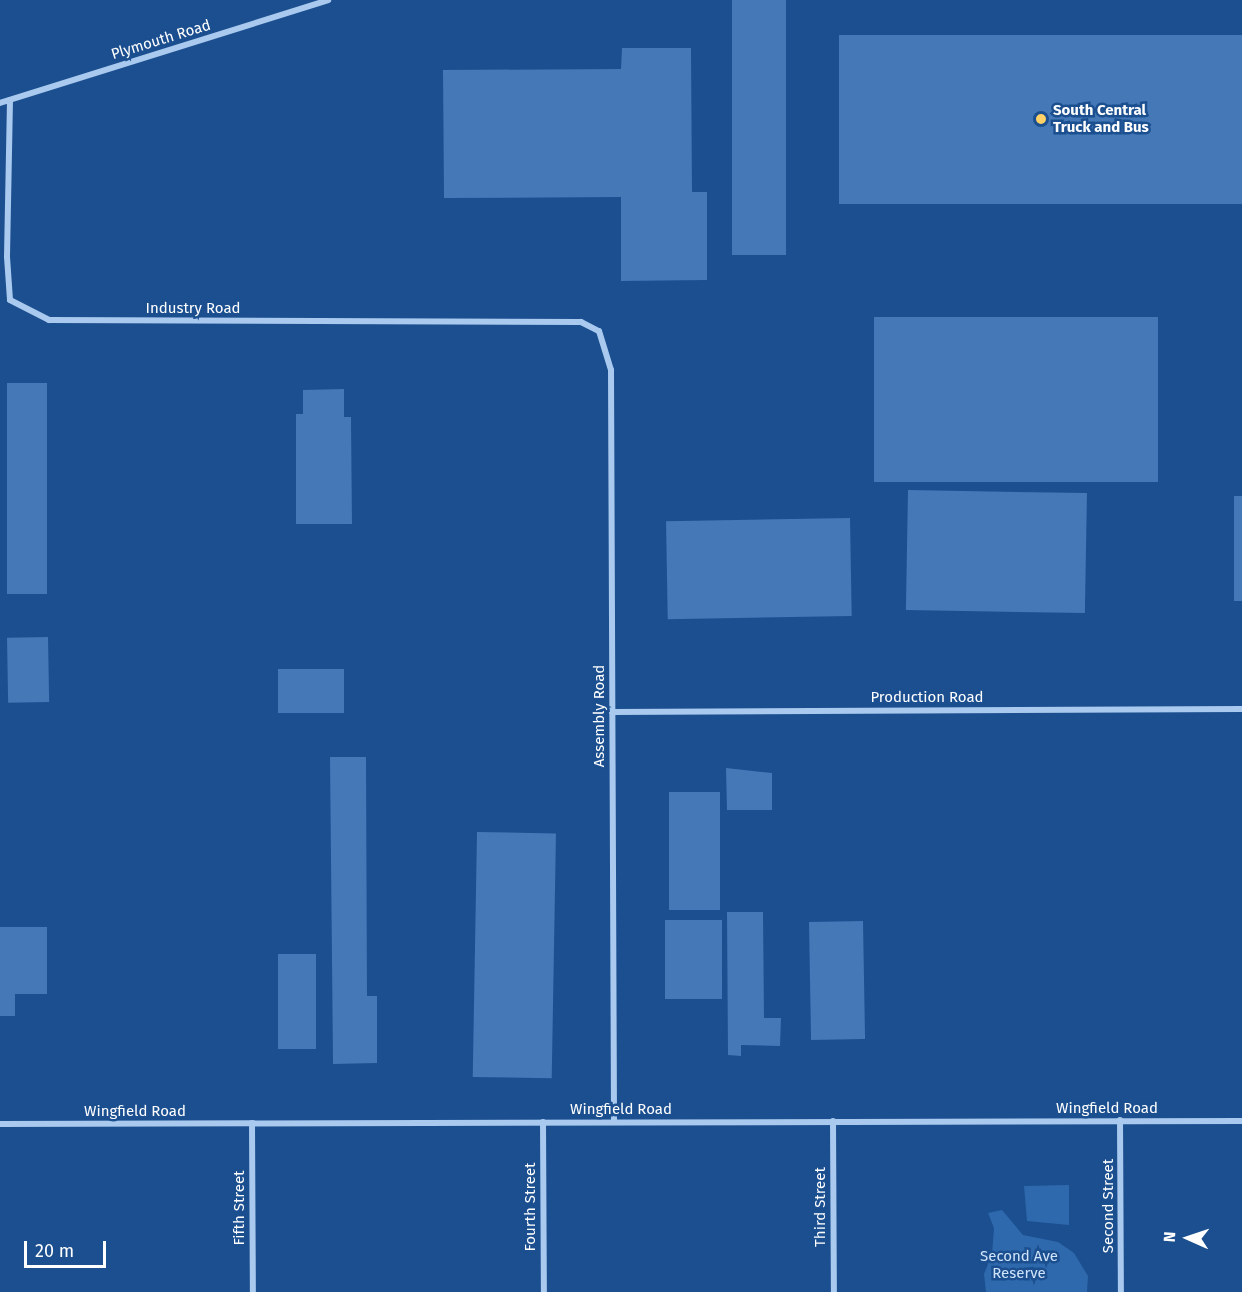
<!DOCTYPE html>
<html>
<head>
<meta charset="utf-8">
<style>
	body { margin:0 }
	#map { position:relative; width:1242px; height:1292px; overflow:hidden; background:#1b4f8f; font-family:"Fira Sans",sans-serif }
	div>[style] { position:absolute }
	.green>* { inset:0; background:#2e69ad }
	.building>* { inset:0; background:#4478b7; transform-origin:0 0 }
	.minor>* { height:6px; margin:-3px; padding:0 3px; transform-origin:3px; border-radius:3px; background:#a9c9ee }
	.dots>* { width:16px; height:16px; translate:-50% -50%; box-sizing:border-box; border:3px solid #1b4f8f; border-radius:50% }
	span { translate:-50% -50%; white-space:nowrap; text-align:center; line-height:1.15; -webkit-text-stroke:5px #1b4f8f; paint-order:stroke }
	.street-label { font-size:15px; color:#fff }
	.poi-label { font-size:15px; color:#fff; font-weight:700 }
	.left { translate:0 -50%; text-align:left }
	.park-label { font-size:15px; color:#cfe3fa }
	.north { position:absolute; left:1158px; top:1208px; width:60px; height:60px; -webkit-text-stroke:4px #1b4f8f; paint-order:stroke; rotate:273deg; font-size:16px; font-weight:700; line-height:24px; text-align:center; color:#fff }
	.north::after { content:''; display:block; margin:auto; width:21px; height:27px; background:#fff; clip-path:polygon(50% 0,100% 100%,50% 72%,0 100%) }
	.scale { position:absolute; left:24px; top:1241px; width:82px; height:27px; box-sizing:border-box; border:3px solid #fff; border-top:0; padding-left:8px; font-size:18px; line-height:21px; white-space:nowrap; color:#fff; -webkit-text-stroke:4px #1b4f8f; paint-order:stroke }
</style>
</head>
<body>
<div id="map">
	<div class="green">
		<i style="clip-path:polygon(1069px 1185px,1069px 1225px,1027px 1221px,1024px 1186px)"></i>
		<i style="clip-path:polygon(1002px 1210px,1023px 1235px,1058px 1242px,1074px 1253px,1088px 1276px,1087px 1292px,986px 1292px,984px 1274px,992px 1254px,994px 1228px,988px 1213px)"></i>
	</div>
	<div class="building">
		<i style="left:732px;top:0;width:54px;height:255px"></i>
		<i style="left:839px;top:35px;width:403px;height:169px"></i>
		<i style="clip-path:polygon(622px 48px,691px 48px,692px 192px,707px 192px,707px 280px,621px 281px,621px 197px,444px 198px,443px 70px,621px 69px)"></i>
		<i style="left:874px;top:317px;width:284px;height:165px"></i>
		<i style="left:47px;top:383px;width:211px;height:40px;rotate:90deg"></i>
		<i style="clip-path:polygon(344px 389px,344px 417px,351px 417px,352px 524px,296px 524px,296px 414px,303px 414px,303px 390px)"></i>
		<i style="left:908px;top:490px;width:179px;height:120px;rotate:1deg"></i>
		<i style="left:1234px;top:496px;width:8px;height:105px"></i>
		<i style="left:850px;top:518px;width:98px;height:184px;rotate:89deg"></i>
		<i style="left:48px;top:637px;width:65px;height:41px;rotate:89deg"></i>
		<i style="left:278px;top:669px;width:66px;height:44px"></i>
		<i style="clip-path:polygon(330px 757px,366px 757px,367px 996px,377px 996px,377px 1063px,333px 1064px)"></i>
		<i style="clip-path:polygon(726px 768px,772px 773px,772px 810px,727px 810px)"></i>
		<i style="left:669px;top:792px;width:51px;height:118px"></i>
		<i style="left:477px;top:832px;width:79px;height:245px;rotate:1deg"></i>
		<i style="clip-path:polygon(727px 912px,763px 912px,764px 1018px,781px 1018px,780px 1046px,741px 1045px,741px 1056px,728px 1055px)"></i>
		<i style="left:722px;top:920px;width:79px;height:57px;rotate:90deg"></i>
		<i style="left:863px;top:921px;width:118px;height:54px;rotate:89deg"></i>
		<i style="clip-path:polygon(0 927px,47px 927px,47px 994px,15px 994px,15px 1016px,0 1016px)"></i>
		<i style="left:278px;top:954px;width:38px;height:95px"></i>
	</div>
	<div class="minor">
		<i style="left:10px;top:100px;width:157px;rotate:91.1deg"></i>
		<i style="left:7px;top:257px;width:43px;rotate:86deg"></i>
		<i style="left:10px;top:300px;width:44px;rotate:27.1deg"></i>
		<i style="left:49px;top:320px;width:532px;rotate:0.22deg"></i>
		<i style="left:581px;top:322px;width:20px;rotate:27deg"></i>
		<i style="left:599px;top:331px;width:41px;rotate:72.9deg"></i>
		<i style="left:611px;top:370px;width:752px;rotate:89.77deg"></i>
		<i style="left:0;top:103px;width:344px;rotate:-17.4deg"></i>
		<i style="left:612px;top:712px;width:630px;rotate:-0.27deg"></i>
		<i style="left:1120px;top:1120px;width:172px;rotate:89.7deg"></i>
		<i style="left:833px;top:1121px;width:171px;rotate:89.7deg"></i>
		<i style="left:543px;top:1122px;width:170px;rotate:89.7deg"></i>
		<i style="left:252px;top:1123px;width:169px;rotate:89.7deg"></i>
		<i style="left:0;top:1124px;width:1242px;rotate:-0.14deg"></i>
	</div>
	<div class="dots">
		<i style="left:1041px;top:119px;background:#ffd166"></i>
	</div>
	<div class="street-label">
		<span style="left:161px;top:40px;rotate:-17deg">Plymouth Road</span>
		<span style="left:193px;top:309px">Industry Road</span>
		<span style="left:927px;top:698px">Production Road</span>
		<span style="left:600px;top:716px;rotate:-90deg">Assembly Road</span>
		<span style="left:1107px;top:1109px">Wingfield Road</span>
		<span style="left:621px;top:1110px">Wingfield Road</span>
		<span style="left:135px;top:1112px">Wingfield Road</span>
		<span style="left:1109px;top:1206px;rotate:-90deg">Second Street</span>
		<span style="left:531px;top:1207px;rotate:-90deg">Fourth Street</span>
		<span style="left:821px;top:1207px;rotate:-90deg">Third Street</span>
		<span style="left:240px;top:1208px;rotate:-90deg">Fifth Street</span>
	</div>
	<div class="poi-label">
		<span class="left" style="left:1053px;top:119px">South Central<br>Truck and Bus</span>
	</div>
	<div class="park-label">
		<span style="left:1019px;top:1265px">Second Ave<br>Reserve</span>
	</div>
	<div class="north">N</div>
	<div class="scale">20 m</div>
</div>
</body>
</html>
